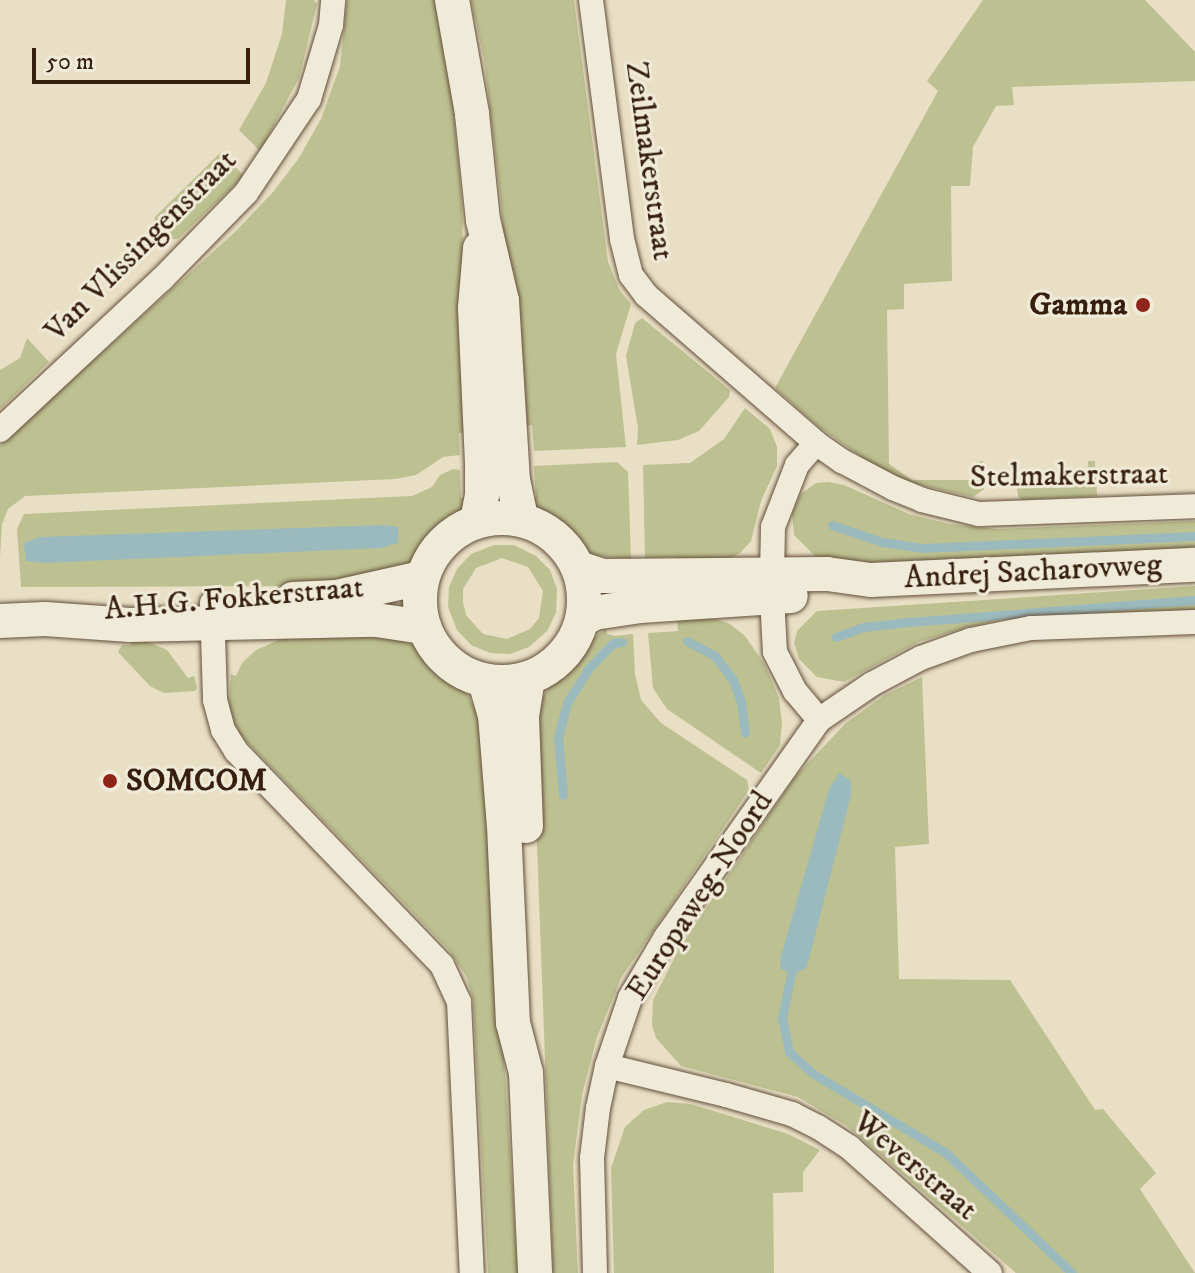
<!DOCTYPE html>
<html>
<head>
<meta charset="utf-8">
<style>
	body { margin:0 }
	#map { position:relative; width:1195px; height:1273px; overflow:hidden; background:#e8dfc5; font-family:"IM FELL DW Pica",serif }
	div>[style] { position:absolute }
	.green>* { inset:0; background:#bdc090 }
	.water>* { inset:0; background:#9bbabe }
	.stream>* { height:9px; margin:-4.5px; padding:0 4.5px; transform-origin:4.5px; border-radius:4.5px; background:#9bbabe }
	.roads { filter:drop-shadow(0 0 2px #634f3b) drop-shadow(0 0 2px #634f3b) }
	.street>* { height:24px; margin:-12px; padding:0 12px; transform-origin:12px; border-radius:12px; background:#f0ead9 }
	.secondary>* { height:34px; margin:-17px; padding:0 17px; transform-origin:17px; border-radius:17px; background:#f0ead9 }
	.secondary>.ring { margin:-17px; padding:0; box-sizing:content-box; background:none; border:34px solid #f0ead9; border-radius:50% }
	.dots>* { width:22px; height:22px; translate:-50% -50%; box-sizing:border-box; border:4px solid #f0ead9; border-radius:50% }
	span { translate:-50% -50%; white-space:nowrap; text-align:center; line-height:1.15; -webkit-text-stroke:6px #f0ead9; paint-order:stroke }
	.street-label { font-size:32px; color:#371f0d }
	.poi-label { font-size:32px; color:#371f0d; font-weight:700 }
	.right { translate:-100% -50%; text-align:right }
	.left { translate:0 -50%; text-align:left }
	.scale { position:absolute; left:32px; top:48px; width:218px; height:36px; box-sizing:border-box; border:4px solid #371f0d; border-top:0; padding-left:10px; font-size:24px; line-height:28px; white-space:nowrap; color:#371f0d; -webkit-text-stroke:6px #f0ead9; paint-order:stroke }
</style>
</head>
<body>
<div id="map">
	<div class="green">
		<i style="clip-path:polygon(286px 0,314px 0,317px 4px,299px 78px,260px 151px,239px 130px,266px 83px,282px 34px)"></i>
		<i style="clip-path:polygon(347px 0,435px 0,452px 93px,462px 202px,464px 326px,471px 433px,459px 433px,460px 455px,443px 457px,416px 475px,395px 479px,25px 496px,8px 509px,2px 524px,0 558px,0 445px,235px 232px,273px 192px,299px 158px,321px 119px,340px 66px)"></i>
		<i style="clip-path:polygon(471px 0,574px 0,608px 262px,620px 291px,631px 304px,616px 354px,626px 447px,534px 451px,532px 425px,519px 426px,501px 201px,484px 59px)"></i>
		<i style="clip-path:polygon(983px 0,1145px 0,1195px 52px,1195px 81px,1012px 87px,1014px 105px,996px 106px,973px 147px,970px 186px,951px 186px,952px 281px,904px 284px,904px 309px,887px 310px,889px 464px,912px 480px,976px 480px,976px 462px,983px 461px,984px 489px,973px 497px,911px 483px,873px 465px,819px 427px,775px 388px,938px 91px,927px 81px)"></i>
		<i style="clip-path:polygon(221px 152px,244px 176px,178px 239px,164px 240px,153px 228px,155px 217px)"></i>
		<i style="clip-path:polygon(642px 318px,730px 390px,729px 397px,699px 431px,678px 440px,637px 445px,638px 428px,626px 356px,635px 323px)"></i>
		<i style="clip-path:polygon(27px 338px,49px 362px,0 409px,0 370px,20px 358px)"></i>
		<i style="clip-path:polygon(745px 408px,770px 429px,777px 447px,777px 466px,761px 501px,751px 541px,740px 553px,725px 562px,677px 569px,676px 557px,645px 558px,643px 465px,690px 463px,724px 439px)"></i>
		<i style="clip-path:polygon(1088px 461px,1095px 461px,1097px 496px,1022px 500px,1018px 496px,1017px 488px,1088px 485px)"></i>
		<i style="clip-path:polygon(617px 462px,628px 472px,631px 559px,583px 555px,570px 537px,546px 520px,532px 499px,536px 498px,534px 466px)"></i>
		<i style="clip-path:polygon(453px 469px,460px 470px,461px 498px,469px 497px,457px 515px,402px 571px,296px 586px,21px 587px,17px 529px,24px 514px,412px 496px,432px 487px,440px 475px)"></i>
		<i style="clip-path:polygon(828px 482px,844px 485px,909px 514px,949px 524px,997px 529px,1195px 521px,1195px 549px,851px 564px,816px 557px,794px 535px,792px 513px,801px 494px,816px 483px)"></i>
		<i style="clip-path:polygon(evenodd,494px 545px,514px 545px,536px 556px,550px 570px,557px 589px,556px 613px,547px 631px,529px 647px,510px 654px,490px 653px,471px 645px,457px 630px,448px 607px,449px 587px,457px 569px,471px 554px,494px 545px,502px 558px,528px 567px,543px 591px,539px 618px,530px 629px,507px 639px,483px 634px,466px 615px,463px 602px,463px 589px,476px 568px,502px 558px)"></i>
		<i style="clip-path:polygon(1195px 586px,1195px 610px,1010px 618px,968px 627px,918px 642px,844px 682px,817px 677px,799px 659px,794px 643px,797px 631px,817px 611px)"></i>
		<i style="clip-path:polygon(677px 618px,716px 619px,730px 624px,745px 636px,765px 665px,779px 698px,782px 723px,780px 745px,761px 773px,667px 709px,653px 688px,648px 633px,678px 631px)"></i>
		<i style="clip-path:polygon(606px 629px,607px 634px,614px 636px,633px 634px,635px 674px,641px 700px,661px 723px,747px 780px,749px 790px,621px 978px,597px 1037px,582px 1095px,573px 1165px,578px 1273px,553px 1273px,533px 738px,541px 700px,551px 684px,586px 643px)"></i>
		<i style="clip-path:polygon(278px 633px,391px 636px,411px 644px,467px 694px,482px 722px,518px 1273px,488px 1273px,473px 999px,466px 976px,449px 950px,242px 737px,234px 722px,229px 706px,231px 674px,236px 676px,242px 663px,256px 650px,279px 640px)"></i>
		<i style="clip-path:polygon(131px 635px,167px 650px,188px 678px,194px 676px,197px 688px,195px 691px,164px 693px,150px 686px,118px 652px,122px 645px,131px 645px)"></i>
		<i style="clip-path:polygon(922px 677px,929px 844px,895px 847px,899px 979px,1010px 980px,1095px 1110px,1103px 1109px,1156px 1173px,1140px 1189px,1195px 1273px,1016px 1273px,847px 1126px,798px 1097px,681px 1066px,656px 1038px,652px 1025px,653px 1000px,679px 949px,794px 778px,846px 723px,885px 695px)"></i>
		<i style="clip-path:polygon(667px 1102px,691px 1104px,788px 1134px,820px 1150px,803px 1172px,803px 1192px,773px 1193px,774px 1273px,614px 1273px,611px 1168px,625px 1127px,644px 1110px)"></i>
	</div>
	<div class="water">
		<i style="clip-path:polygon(384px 525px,398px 527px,398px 543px,381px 548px,44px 563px,26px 561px,24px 543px,40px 537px)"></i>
		<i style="clip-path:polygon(839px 773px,851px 781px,851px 795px,807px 967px,794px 975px,781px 969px,780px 959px,829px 789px)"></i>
	</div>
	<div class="stream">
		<i style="left:832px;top:525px;width:53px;rotate:18.8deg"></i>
		<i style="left:882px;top:542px;width:40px;rotate:8.5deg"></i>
		<i style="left:922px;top:548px;width:273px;rotate:-2.5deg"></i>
		<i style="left:836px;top:637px;width:30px;rotate:-20deg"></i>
		<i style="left:864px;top:627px;width:45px;rotate:-6.3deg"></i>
		<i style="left:909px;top:622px;width:287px;rotate:-4.4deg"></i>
		<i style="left:687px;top:641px;width:32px;rotate:28deg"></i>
		<i style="left:715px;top:656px;width:30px;rotate:53deg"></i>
		<i style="left:733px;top:680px;width:23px;rotate:70deg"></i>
		<i style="left:741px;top:702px;width:31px;rotate:83deg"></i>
		<i style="left:563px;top:795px;width:58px;rotate:-94.9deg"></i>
		<i style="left:558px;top:737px;width:35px;rotate:-75deg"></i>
		<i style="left:567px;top:703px;width:40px;rotate:-58deg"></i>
		<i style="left:588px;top:669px;width:36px;rotate:-46deg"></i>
		<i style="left:613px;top:643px;width:9px;rotate:-6deg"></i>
		<i style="left:791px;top:974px;width:45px;rotate:101.6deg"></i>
		<i style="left:782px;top:1018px;width:35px;rotate:78deg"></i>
		<i style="left:789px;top:1052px;width:31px;rotate:42deg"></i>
		<i style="left:812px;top:1073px;width:156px;rotate:30.8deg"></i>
		<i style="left:946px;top:1153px;width:174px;rotate:43.6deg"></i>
	</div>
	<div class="roads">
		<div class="street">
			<i style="left:591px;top:0;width:241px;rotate:82.6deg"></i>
			<i style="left:622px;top:239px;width:37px;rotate:76deg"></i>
			<i style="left:631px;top:275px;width:25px;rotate:53deg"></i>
			<i style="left:646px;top:295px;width:225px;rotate:41deg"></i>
			<i style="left:816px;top:443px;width:32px;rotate:35deg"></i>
			<i style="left:842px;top:461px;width:58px;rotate:27.9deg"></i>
			<i style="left:893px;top:488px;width:31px;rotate:22deg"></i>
			<i style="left:922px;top:500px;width:59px;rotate:13.8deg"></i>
			<i style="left:979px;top:514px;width:216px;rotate:-2.1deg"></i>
			<i style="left:0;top:430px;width:221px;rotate:-43deg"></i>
			<i style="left:162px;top:279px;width:120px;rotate:-45.7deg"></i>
			<i style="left:246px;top:193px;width:113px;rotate:-56.2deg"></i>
			<i style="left:309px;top:99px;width:77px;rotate:-73.4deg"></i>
			<i style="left:331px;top:25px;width:25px;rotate:-85deg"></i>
			<i style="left:772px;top:575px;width:48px;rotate:-88.8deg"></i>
			<i style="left:773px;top:527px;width:66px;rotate:-68.8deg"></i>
			<i style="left:797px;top:465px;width:29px;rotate:-49deg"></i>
			<i style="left:772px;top:597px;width:55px;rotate:86.9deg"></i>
			<i style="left:775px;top:652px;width:44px;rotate:62.9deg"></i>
			<i style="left:795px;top:691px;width:38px;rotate:50deg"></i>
			<i style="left:212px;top:603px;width:97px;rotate:88.2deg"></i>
			<i style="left:215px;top:700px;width:31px;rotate:75deg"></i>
			<i style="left:223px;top:730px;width:25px;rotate:58deg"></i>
			<i style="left:236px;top:751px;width:297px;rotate:46.1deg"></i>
			<i style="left:442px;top:965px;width:41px;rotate:65.3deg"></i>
			<i style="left:459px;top:1002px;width:271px;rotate:87.3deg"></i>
			<i style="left:607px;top:1066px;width:122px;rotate:13.7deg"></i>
			<i style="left:726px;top:1095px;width:69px;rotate:16.1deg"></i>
			<i style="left:792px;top:1114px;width:29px;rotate:27deg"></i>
			<i style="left:818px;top:1127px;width:37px;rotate:33deg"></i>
			<i style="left:849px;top:1147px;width:189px;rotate:41.8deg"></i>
			<i style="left:595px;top:1273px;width:115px;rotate:-91.5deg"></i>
			<i style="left:592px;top:1158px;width:50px;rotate:-83.2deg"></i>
			<i style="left:598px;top:1108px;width:43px;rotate:-77.9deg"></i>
			<i style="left:607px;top:1066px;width:72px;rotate:-71.3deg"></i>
			<i style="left:630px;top:998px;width:71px;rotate:-59.5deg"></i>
			<i style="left:666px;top:937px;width:266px;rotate:-54.8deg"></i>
			<i style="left:819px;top:720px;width:64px;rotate:-34.2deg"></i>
			<i style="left:872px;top:684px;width:55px;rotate:-28deg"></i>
			<i style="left:921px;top:658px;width:53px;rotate:-19.8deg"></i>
			<i style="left:971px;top:640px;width:61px;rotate:-11.3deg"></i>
			<i style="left:1031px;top:628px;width:164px;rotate:-2.1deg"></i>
		</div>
		<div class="secondary">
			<i style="left:452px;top:0;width:116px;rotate:80deg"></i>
			<i style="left:472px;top:114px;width:107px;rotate:84.1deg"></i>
			<i style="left:483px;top:220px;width:83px;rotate:76.8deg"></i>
			<i style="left:502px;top:301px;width:179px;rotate:86.5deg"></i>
			<i style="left:513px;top:480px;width:40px;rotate:78deg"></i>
			<i class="ring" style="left:420px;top:518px;width:130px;height:130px"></i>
			<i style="left:477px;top:521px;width:26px;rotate:-79deg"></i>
			<i style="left:482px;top:495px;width:32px;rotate:-90deg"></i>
			<i style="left:482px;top:463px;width:155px;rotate:-92.6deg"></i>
			<i style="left:475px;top:308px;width:60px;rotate:-85.2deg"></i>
			<i style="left:578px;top:568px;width:26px;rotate:18deg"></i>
			<i style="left:603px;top:576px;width:224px;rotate:-0.5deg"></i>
			<i style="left:827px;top:574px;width:44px;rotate:7.8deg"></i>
			<i style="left:871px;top:580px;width:324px;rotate:-2.7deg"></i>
			<i style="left:293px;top:599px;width:43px;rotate:-2.7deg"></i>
			<i style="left:336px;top:597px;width:88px;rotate:-12.5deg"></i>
			<i style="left:582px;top:620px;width:14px;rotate:-30deg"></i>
			<i style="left:594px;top:613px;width:47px;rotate:-8.7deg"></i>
			<i style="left:640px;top:606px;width:151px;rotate:-3.8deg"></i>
			<i style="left:0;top:621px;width:45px;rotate:-2.5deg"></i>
			<i style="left:45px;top:619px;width:85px;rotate:4deg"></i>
			<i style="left:130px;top:625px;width:246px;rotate:-1.2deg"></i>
			<i style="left:376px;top:620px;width:49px;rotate:8.3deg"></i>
			<i style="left:485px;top:681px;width:35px;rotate:74deg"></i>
			<i style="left:495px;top:715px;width:111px;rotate:85.4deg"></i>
			<i style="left:504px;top:826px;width:197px;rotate:87.4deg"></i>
			<i style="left:513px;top:1023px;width:52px;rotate:75.4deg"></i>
			<i style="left:526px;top:1073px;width:200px;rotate:87.4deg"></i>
			<i style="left:526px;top:826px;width:110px;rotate:-92.1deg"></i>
			<i style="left:522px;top:716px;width:38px;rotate:-81deg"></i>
		</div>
	</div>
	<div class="dots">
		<i style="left:1143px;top:305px;background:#8f2418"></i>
		<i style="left:110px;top:781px;background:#8f2418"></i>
	</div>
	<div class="street-label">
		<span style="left:649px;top:161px;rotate:82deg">Zeilmakerstraat</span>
		<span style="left:141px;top:246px;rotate:-45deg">Van Vlissingenstraat</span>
		<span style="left:1069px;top:476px;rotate:-1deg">Stelmakerstraat</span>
		<span style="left:1033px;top:572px;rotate:-3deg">Andrej Sacharovweg</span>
		<span style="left:234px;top:599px;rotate:-5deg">A.H.G. Fokkerstraat</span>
		<span style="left:700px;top:896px;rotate:-57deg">Europaweg-Noord</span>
		<span style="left:915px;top:1166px;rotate:40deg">Weverstraat</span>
	</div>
	<div class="poi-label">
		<span class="right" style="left:1127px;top:305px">Gamma</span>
		<span class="left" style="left:126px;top:781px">SOMCOM</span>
	</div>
	<div class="scale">50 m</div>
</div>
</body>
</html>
